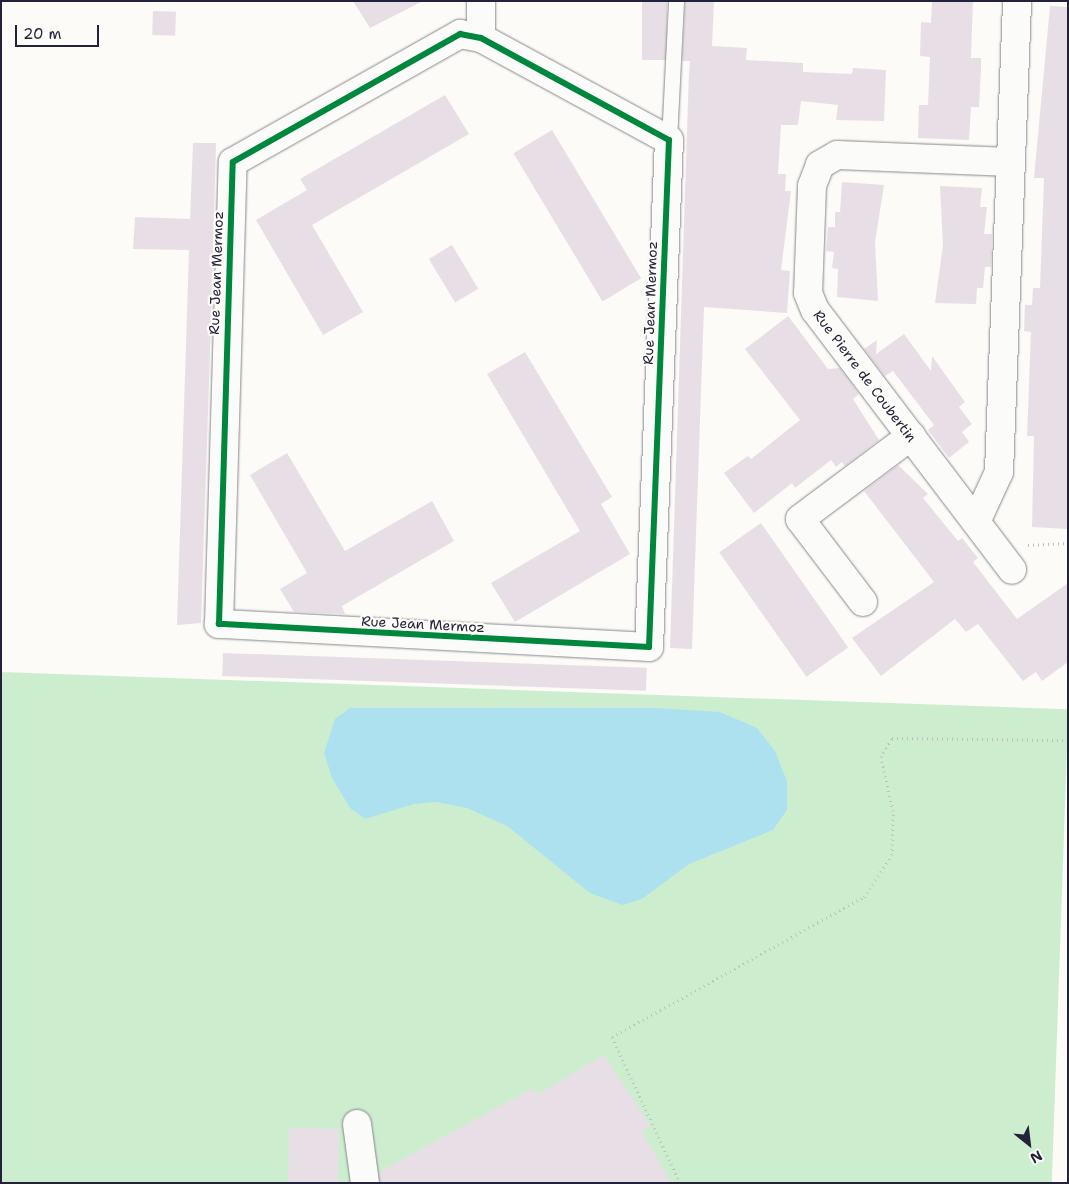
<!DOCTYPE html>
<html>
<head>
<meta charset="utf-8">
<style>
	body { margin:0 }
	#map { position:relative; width:1069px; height:1184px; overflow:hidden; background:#fcfbf8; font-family:"Shantell Sans",sans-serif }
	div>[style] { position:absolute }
	.green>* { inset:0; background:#cdeece; transform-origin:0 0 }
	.water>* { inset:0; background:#aee1f0 }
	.building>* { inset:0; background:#e7dfe5; transform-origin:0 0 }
	.path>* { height:3px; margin-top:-1.5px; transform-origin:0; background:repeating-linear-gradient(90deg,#bfbfc0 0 1px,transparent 0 5px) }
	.roads { filter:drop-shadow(0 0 1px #88888c) drop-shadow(0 0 1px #88888c) }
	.service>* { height:15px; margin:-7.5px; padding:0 7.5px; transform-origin:7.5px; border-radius:7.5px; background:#fbfbf9 }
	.minor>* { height:28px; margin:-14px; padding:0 14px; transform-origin:14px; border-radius:14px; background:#fbfbf9 }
	.cycleway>* { height:6px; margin:-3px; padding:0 3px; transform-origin:3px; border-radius:3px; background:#00873e }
	span { translate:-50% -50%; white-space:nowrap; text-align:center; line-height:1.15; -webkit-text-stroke:4.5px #fdfcf7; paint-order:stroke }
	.street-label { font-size:14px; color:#22223b }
	.frame { position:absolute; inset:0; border:2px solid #22223b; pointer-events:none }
	.north { position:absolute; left:1004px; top:1119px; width:50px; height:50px; -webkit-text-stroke:4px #fdfcf7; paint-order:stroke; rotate:151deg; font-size:14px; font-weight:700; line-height:20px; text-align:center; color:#22223b }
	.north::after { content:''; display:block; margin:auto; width:18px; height:22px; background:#22223b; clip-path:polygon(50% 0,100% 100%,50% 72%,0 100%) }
	.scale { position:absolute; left:15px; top:25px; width:84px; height:22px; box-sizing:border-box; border:2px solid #22223b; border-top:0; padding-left:6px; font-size:15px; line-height:18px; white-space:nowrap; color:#22223b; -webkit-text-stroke:4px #fdfcf7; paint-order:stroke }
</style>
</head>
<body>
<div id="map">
	<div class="green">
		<i style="left:1px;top:672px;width:1068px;height:511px;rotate:2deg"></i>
	</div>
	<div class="water">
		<i style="clip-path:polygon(350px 708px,657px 708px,720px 712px,757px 728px,775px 751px,787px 781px,787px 810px,773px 830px,689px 864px,642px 899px,622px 905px,590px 893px,507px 826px,467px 808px,436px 802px,414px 804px,365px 819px,350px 808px,332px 778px,324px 753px,335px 719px)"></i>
	</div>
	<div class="building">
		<i style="clip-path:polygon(353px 1px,423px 1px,370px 28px)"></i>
		<i style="left:642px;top:1px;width:25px;height:59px"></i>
		<i style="clip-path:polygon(685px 1px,714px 1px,712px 46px,747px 48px,746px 60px,803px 63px,803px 72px,852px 74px,853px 68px,886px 70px,884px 121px,836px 120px,838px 105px,801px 101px,798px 125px,781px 125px,778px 174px,786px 174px,785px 191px,791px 191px,781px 270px,790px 271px,787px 313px,704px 307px,692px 649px,670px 648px,689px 72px,690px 61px,682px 61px)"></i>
		<i style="clip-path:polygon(932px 1px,973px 1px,971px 58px,981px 58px,981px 69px,979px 107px,971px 107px,969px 140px,918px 138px,919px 105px,928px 105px,930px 57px,920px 56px,921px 22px,931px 23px)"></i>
		<i style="clip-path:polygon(1050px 6px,1068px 7px,1068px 529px,1032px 527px,1034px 436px,1027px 436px,1031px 332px,1024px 331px,1025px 305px,1032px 305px,1033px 288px,1040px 288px,1044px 178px,1034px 178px)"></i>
		<i style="left:153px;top:11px;width:23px;height:24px;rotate:2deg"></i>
		<i style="clip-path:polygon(445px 95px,469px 134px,312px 225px,363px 312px,323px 335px,256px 220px,307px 190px,300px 179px)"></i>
		<i style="left:552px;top:130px;width:173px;height:45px;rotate:59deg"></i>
		<i style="clip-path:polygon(193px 143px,216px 143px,211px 321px,201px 623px,177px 625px,189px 250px,133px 249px,135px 217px,190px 219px)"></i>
		<i style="clip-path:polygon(842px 182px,884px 185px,875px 242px,878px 301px,837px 297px,838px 269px,832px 268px,834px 252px,826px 251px,828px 227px,835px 227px,835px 212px,840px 212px)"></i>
		<i style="clip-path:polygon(940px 186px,982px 188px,980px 207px,987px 207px,984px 234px,992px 234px,991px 267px,985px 267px,983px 288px,977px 288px,976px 304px,935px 303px,943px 245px)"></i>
		<i style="left:452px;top:245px;width:51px;height:27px;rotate:59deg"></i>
		<i style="clip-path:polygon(788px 316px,828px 369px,840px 368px,859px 394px,853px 399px,879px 440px,845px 466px,842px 462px,836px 467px,831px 460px,795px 488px,792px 483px,754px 513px,724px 473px,748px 456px,751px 459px,800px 420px,745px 349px)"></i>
		<i style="clip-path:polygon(904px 334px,931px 371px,932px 356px,965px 402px,959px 407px,972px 424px,962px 432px,969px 442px,949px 458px,928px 430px,934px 425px,893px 371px,885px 376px,864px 349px,877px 340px,876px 354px)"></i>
		<i style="clip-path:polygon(525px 352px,612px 497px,601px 504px,630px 554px,515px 622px,491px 583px,580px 531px,487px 374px)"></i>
		<i style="clip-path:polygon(287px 453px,345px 551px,432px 501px,454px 541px,342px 606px,345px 614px,294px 612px,280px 589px,307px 573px,250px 475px)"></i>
		<i style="clip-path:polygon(898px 465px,928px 494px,923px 498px,958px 541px,962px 538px,978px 558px,973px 562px,1017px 619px,1068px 583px,1068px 662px,1042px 681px,1036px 672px,1023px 681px,978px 624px,966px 632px,955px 619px,881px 676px,852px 638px,934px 582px,864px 491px)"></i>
		<i style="left:761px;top:523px;width:152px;height:51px;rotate:55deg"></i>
		<i style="left:223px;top:653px;width:424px;height:23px;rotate:2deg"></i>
		<i style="clip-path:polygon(604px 1055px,651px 1126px,642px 1131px,671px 1183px,380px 1183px,379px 1172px,533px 1088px,537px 1095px)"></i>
		<i style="left:289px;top:1128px;width:50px;height:55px;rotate:1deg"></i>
	</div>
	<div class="path">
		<i style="left:1028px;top:545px;width:40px;rotate:-2.9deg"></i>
		<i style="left:680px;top:1183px;width:161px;rotate:-115deg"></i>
		<i style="left:612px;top:1037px;width:288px;rotate:-29.1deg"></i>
		<i style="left:864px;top:897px;width:50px;rotate:-56.3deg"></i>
		<i style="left:892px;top:855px;width:44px;rotate:-88.7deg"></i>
		<i style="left:893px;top:811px;width:55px;rotate:-102.5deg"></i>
		<i style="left:881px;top:757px;width:22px;rotate:-60deg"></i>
		<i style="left:892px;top:738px;width:176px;rotate:0.7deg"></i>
	</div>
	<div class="roads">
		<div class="service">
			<i style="left:669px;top:140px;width:139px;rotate:-87.1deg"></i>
		</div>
		<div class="minor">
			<i style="left:460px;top:34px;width:21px;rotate:11deg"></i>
			<i style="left:481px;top:38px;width:214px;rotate:28.5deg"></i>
			<i style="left:669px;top:140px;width:507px;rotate:92.26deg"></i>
			<i style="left:649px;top:647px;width:431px;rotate:-176.9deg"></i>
			<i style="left:219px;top:624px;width:462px;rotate:-88.3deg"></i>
			<i style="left:233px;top:162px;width:261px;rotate:-29.4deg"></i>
			<i style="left:481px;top:38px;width:37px;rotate:-90deg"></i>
			<i style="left:1010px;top:162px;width:173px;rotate:-177.7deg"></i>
			<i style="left:837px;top:155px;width:20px;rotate:150deg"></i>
			<i style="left:820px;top:165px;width:22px;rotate:111deg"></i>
			<i style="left:812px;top:186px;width:107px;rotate:92.1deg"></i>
			<i style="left:808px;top:293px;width:18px;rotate:68deg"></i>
			<i style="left:815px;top:310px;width:326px;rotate:52.8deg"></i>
			<i style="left:976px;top:522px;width:55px;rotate:-65.3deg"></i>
			<i style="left:999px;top:472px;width:471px;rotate:-87.8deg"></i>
			<i style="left:863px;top:602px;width:104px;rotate:-127.2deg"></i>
			<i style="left:800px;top:519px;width:139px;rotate:-36.8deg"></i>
			<i style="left:357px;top:1124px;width:60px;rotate:82.3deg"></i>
		</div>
	</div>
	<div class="cycleway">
		<i style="left:460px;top:34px;width:21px;rotate:11deg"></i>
		<i style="left:481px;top:38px;width:214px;rotate:28.5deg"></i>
		<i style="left:669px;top:140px;width:507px;rotate:92.26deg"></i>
		<i style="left:649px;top:647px;width:431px;rotate:-176.9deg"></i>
		<i style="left:219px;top:624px;width:462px;rotate:-88.3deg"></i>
		<i style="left:233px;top:162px;width:261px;rotate:-29.4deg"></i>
	</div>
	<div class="street-label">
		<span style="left:216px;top:273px;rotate:-88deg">Rue Jean Mermoz</span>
		<span style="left:650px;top:303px;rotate:-88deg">Rue Jean Mermoz</span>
		<span style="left:865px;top:376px;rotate:53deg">Rue Pierre de Coubertin</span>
		<span style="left:423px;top:624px;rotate:3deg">Rue Jean Mermoz</span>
	</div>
	<div class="frame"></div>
	<div class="north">N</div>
	<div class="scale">20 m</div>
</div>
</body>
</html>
